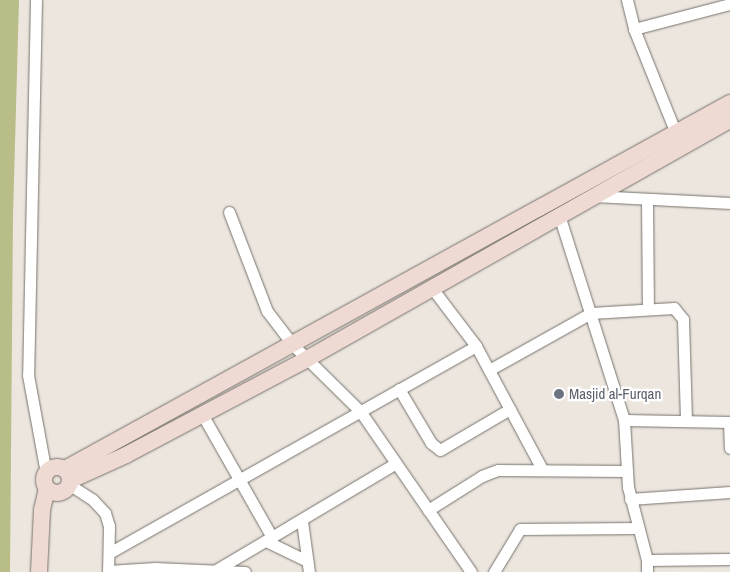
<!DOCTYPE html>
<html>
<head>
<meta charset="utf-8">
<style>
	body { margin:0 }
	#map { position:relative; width:730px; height:572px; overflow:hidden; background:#ece6df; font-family:"Archivo Narrow",sans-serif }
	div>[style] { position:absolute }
	.green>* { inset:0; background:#b9bd88 }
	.roads { filter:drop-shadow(0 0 1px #77726b) drop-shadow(0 0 1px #77726b) }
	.street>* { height:11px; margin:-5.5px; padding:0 5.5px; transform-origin:5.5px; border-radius:5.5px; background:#fff }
	.secondary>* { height:16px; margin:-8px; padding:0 8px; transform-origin:8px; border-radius:8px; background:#eedad3 }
	.secondary>.ring { margin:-8px; padding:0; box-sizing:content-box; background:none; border:16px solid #eedad3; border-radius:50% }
	.dots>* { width:14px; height:14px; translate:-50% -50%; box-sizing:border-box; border:2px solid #fff; border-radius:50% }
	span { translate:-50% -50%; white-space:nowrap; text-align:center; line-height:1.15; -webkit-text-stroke:4.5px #fff; paint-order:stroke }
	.worship-label { font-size:15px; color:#5b616d }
	.left { translate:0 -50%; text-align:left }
</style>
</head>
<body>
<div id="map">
	<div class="green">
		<i style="clip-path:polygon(0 0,19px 0,13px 216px,10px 572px,0 572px)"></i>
	</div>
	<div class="roads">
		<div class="street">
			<i style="left:36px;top:0;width:375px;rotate:91.2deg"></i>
			<i style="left:28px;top:375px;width:100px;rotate:79.6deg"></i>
			<i style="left:627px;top:0;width:30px;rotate:76deg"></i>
			<i style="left:634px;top:29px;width:110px;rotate:68.1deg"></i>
			<i style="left:634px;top:29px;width:99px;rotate:-14.6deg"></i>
			<i style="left:594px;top:196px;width:136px;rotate:2.9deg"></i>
			<i style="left:647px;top:200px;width:109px;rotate:89.5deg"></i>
			<i style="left:229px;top:212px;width:106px;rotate:69deg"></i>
			<i style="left:267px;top:311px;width:43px;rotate:52.6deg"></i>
			<i style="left:293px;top:345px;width:94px;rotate:44.6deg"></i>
			<i style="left:360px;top:411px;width:196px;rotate:55.4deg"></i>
			<i style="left:559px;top:215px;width:215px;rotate:72.4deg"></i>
			<i style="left:624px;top:420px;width:106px;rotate:1.1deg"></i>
			<i style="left:432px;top:288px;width:73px;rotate:52.8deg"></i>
			<i style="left:476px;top:346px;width:140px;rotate:61.8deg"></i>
			<i style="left:489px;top:370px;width:117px;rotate:-29.2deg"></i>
			<i style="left:591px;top:313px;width:83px;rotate:-3.4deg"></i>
			<i style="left:674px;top:308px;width:14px;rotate:51deg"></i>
			<i style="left:683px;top:319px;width:102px;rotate:88.3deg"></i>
			<i style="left:399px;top:389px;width:63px;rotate:59.3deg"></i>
			<i style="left:431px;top:443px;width:11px;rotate:38deg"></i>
			<i style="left:440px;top:450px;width:81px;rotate:-30.4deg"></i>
			<i style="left:202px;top:414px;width:142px;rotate:60.4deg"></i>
			<i style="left:624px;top:420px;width:67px;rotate:86.6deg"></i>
			<i style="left:628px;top:487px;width:75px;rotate:75.4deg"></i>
			<i style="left:647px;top:560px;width:12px;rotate:90deg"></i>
			<i style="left:729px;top:422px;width:26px;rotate:88deg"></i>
			<i style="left:70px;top:485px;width:27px;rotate:33deg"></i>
			<i style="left:93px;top:500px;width:18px;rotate:47deg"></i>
			<i style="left:105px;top:513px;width:14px;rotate:73deg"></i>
			<i style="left:109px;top:526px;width:46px;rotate:91.2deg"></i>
			<i style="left:630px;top:499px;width:100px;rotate:-4deg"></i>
			<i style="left:428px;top:510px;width:64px;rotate:-32.2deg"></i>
			<i style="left:482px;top:476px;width:17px;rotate:-21deg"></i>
			<i style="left:498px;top:470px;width:129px;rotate:0.4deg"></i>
			<i style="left:302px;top:521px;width:51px;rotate:82.2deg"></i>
			<i style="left:266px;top:541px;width:46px;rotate:26deg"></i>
			<i style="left:109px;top:553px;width:421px;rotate:-29.4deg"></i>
			<i style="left:647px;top:560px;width:83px;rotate:-0.7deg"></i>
			<i style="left:216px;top:570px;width:209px;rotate:-30.7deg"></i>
			<i style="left:108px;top:571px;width:47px;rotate:-3.7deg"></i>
			<i style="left:155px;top:568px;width:90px;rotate:2.5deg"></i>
			<i style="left:494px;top:572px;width:50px;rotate:-58.8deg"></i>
			<i style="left:520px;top:529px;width:118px;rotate:-0.5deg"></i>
		</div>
		<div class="secondary">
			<i class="ring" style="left:44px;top:467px;width:10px;height:10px"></i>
			<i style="left:65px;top:469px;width:759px;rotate:-28.83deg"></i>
			<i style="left:71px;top:480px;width:60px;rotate:-24.4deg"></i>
			<i style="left:126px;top:455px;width:205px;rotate:-27.9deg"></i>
			<i style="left:307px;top:359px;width:486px;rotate:-29.5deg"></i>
			<i style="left:39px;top:572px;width:62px;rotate:-87.2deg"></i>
			<i style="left:42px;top:510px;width:22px;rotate:-77deg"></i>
		</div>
	</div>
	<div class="dots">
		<i style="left:559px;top:394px;background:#6b7280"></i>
	</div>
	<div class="worship-label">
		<span class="left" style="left:569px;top:394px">Masjid al-Furqan</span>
	</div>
</div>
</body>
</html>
